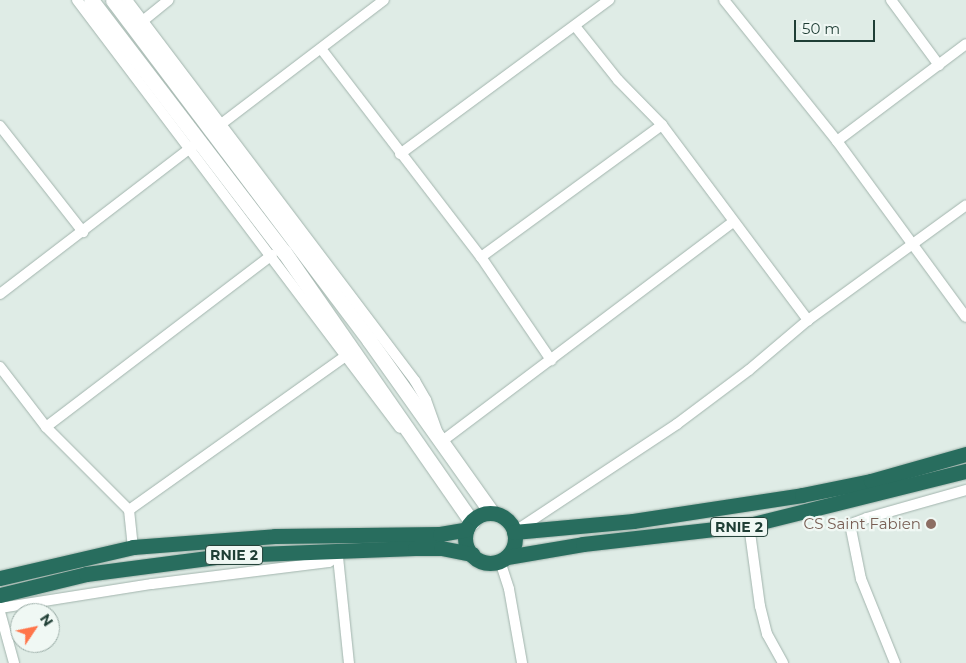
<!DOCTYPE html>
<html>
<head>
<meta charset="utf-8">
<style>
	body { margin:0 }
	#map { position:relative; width:966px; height:663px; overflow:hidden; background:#dfece6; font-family:Montserrat,sans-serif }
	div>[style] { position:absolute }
	.roads { filter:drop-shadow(0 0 1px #a2b4ad) drop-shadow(0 0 1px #a2b4ad) }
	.street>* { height:10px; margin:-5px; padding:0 5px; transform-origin:5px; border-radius:5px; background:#fff }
	.secondary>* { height:15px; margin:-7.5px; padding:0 7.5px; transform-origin:7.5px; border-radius:7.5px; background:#fff }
	.highway>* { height:15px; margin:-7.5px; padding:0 7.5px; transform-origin:7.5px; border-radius:7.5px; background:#286d5e }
	.highway>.ring { margin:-7.5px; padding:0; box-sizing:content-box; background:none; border:15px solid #286d5e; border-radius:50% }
	.dots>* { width:14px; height:14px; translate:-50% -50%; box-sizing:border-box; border:2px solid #f0f8f4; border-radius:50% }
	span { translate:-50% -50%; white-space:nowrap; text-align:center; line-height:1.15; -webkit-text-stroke:4.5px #f0f8f4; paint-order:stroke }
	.shield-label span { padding:1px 4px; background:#f0f8f4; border:1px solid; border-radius:4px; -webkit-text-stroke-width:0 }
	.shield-label { font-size:14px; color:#1f3e35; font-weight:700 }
	.education-label { font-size:15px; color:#785e54 }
	.right { translate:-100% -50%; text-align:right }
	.north { position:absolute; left:10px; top:603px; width:50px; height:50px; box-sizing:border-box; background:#f0f8f4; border:1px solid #9caea8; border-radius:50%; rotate:56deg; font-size:14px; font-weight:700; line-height:20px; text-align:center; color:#1f3e35 }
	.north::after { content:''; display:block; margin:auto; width:18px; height:22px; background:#ff754a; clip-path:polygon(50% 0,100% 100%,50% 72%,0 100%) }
	.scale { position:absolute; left:794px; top:20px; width:81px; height:22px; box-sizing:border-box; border:2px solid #1f3e35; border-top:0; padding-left:6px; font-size:15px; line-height:18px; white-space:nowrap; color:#1f3e35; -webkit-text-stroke:4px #f0f8f4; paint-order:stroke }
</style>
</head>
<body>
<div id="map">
	<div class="roads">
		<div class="street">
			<i style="left:77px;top:0;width:536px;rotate:52.96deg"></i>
			<i style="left:127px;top:0;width:478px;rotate:52.9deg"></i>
			<i style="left:415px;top:381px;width:22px;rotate:60deg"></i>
			<i style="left:426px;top:400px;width:45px;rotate:70.3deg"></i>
			<i style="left:441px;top:442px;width:366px;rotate:-37deg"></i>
			<i style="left:724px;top:0;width:181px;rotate:51.3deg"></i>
			<i style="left:837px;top:141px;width:218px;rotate:53.8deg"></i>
			<i style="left:891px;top:0;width:81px;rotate:53.6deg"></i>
			<i style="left:139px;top:24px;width:38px;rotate:-39deg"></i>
			<i style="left:575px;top:26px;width:69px;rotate:51.5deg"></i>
			<i style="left:618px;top:80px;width:63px;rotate:45.6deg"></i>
			<i style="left:662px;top:125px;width:244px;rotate:53.2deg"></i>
			<i style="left:322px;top:50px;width:261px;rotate:52.5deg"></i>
			<i style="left:481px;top:257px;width:125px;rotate:55.8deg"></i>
			<i style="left:0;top:126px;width:135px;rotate:51.9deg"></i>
			<i style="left:216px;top:128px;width:211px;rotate:-37.3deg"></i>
			<i style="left:837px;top:141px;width:161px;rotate:-36.9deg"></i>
			<i style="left:400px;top:154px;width:260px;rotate:-36.4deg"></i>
			<i style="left:481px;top:257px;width:224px;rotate:-36.1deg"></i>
			<i style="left:0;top:294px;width:245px;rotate:-37.5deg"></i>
			<i style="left:0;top:367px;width:76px;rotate:52.5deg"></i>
			<i style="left:46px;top:427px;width:117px;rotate:45deg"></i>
			<i style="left:129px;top:510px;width:37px;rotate:84deg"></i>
			<i style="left:46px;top:427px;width:284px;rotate:-37.3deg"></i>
			<i style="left:129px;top:510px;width:266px;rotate:-35.4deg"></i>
			<i style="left:749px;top:525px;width:82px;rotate:82.3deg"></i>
			<i style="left:760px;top:606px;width:29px;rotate:76deg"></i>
			<i style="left:767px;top:634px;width:33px;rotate:61deg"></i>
			<i style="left:517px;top:530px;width:192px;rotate:-33.5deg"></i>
			<i style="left:677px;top:424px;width:90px;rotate:-36.9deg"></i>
			<i style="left:749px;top:370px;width:77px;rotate:-40.3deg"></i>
			<i style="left:808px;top:320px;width:195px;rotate:-36deg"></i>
			<i style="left:338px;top:557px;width:107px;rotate:84.1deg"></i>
			<i style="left:500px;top:561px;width:29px;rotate:72deg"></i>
			<i style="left:509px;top:589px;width:75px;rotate:80deg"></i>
			<i style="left:0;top:608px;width:154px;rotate:-9deg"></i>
			<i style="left:152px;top:584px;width:178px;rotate:-7.1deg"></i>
			<i style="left:329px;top:562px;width:19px;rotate:-39deg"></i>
			<i style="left:0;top:612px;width:53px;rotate:74.6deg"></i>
			<i style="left:895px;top:663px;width:91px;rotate:-112deg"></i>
			<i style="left:861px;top:579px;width:51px;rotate:-101.3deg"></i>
			<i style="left:851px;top:529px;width:7px;rotate:-63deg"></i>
			<i style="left:854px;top:523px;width:14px;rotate:-21deg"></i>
			<i style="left:867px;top:518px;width:103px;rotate:-15.8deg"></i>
		</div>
		<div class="secondary">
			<i style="left:91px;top:0;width:317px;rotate:52.6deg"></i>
			<i style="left:284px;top:252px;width:329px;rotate:55.2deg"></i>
			<i style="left:113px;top:0;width:426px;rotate:53deg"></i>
			<i style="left:369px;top:340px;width:212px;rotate:54.6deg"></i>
		</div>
		<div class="highway">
			<i class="ring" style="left:465px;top:513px;width:35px;height:35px"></i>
			<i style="left:514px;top:532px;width:120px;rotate:-5.3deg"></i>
			<i style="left:633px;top:521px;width:171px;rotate:-8.7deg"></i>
			<i style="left:802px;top:495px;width:70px;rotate:-11.5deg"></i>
			<i style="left:871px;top:481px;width:99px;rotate:-15.9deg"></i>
			<i style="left:507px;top:557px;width:77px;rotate:-9.7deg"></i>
			<i style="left:583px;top:544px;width:167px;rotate:-6.5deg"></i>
			<i style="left:749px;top:525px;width:224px;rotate:-14deg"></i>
			<i style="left:0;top:578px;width:137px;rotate:-13.1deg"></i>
			<i style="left:133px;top:547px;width:142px;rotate:-4.4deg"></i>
			<i style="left:275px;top:536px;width:165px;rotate:-0.7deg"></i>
			<i style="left:440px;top:534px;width:27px;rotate:-10deg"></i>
			<i style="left:0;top:595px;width:89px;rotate:-13.7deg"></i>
			<i style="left:86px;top:574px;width:146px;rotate:-7.5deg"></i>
			<i style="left:231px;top:555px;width:184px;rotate:-2.2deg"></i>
			<i style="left:415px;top:548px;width:26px"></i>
			<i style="left:441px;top:548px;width:32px;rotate:11deg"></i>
		</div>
	</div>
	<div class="dots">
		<i style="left:931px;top:524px;background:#8d6e63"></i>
	</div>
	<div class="shield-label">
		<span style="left:739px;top:527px">RNIE 2</span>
		<span style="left:234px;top:555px">RNIE 2</span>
	</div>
	<div class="education-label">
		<span class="right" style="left:921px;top:524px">CS Saint Fabien</span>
	</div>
	<div class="north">N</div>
	<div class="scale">50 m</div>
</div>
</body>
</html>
